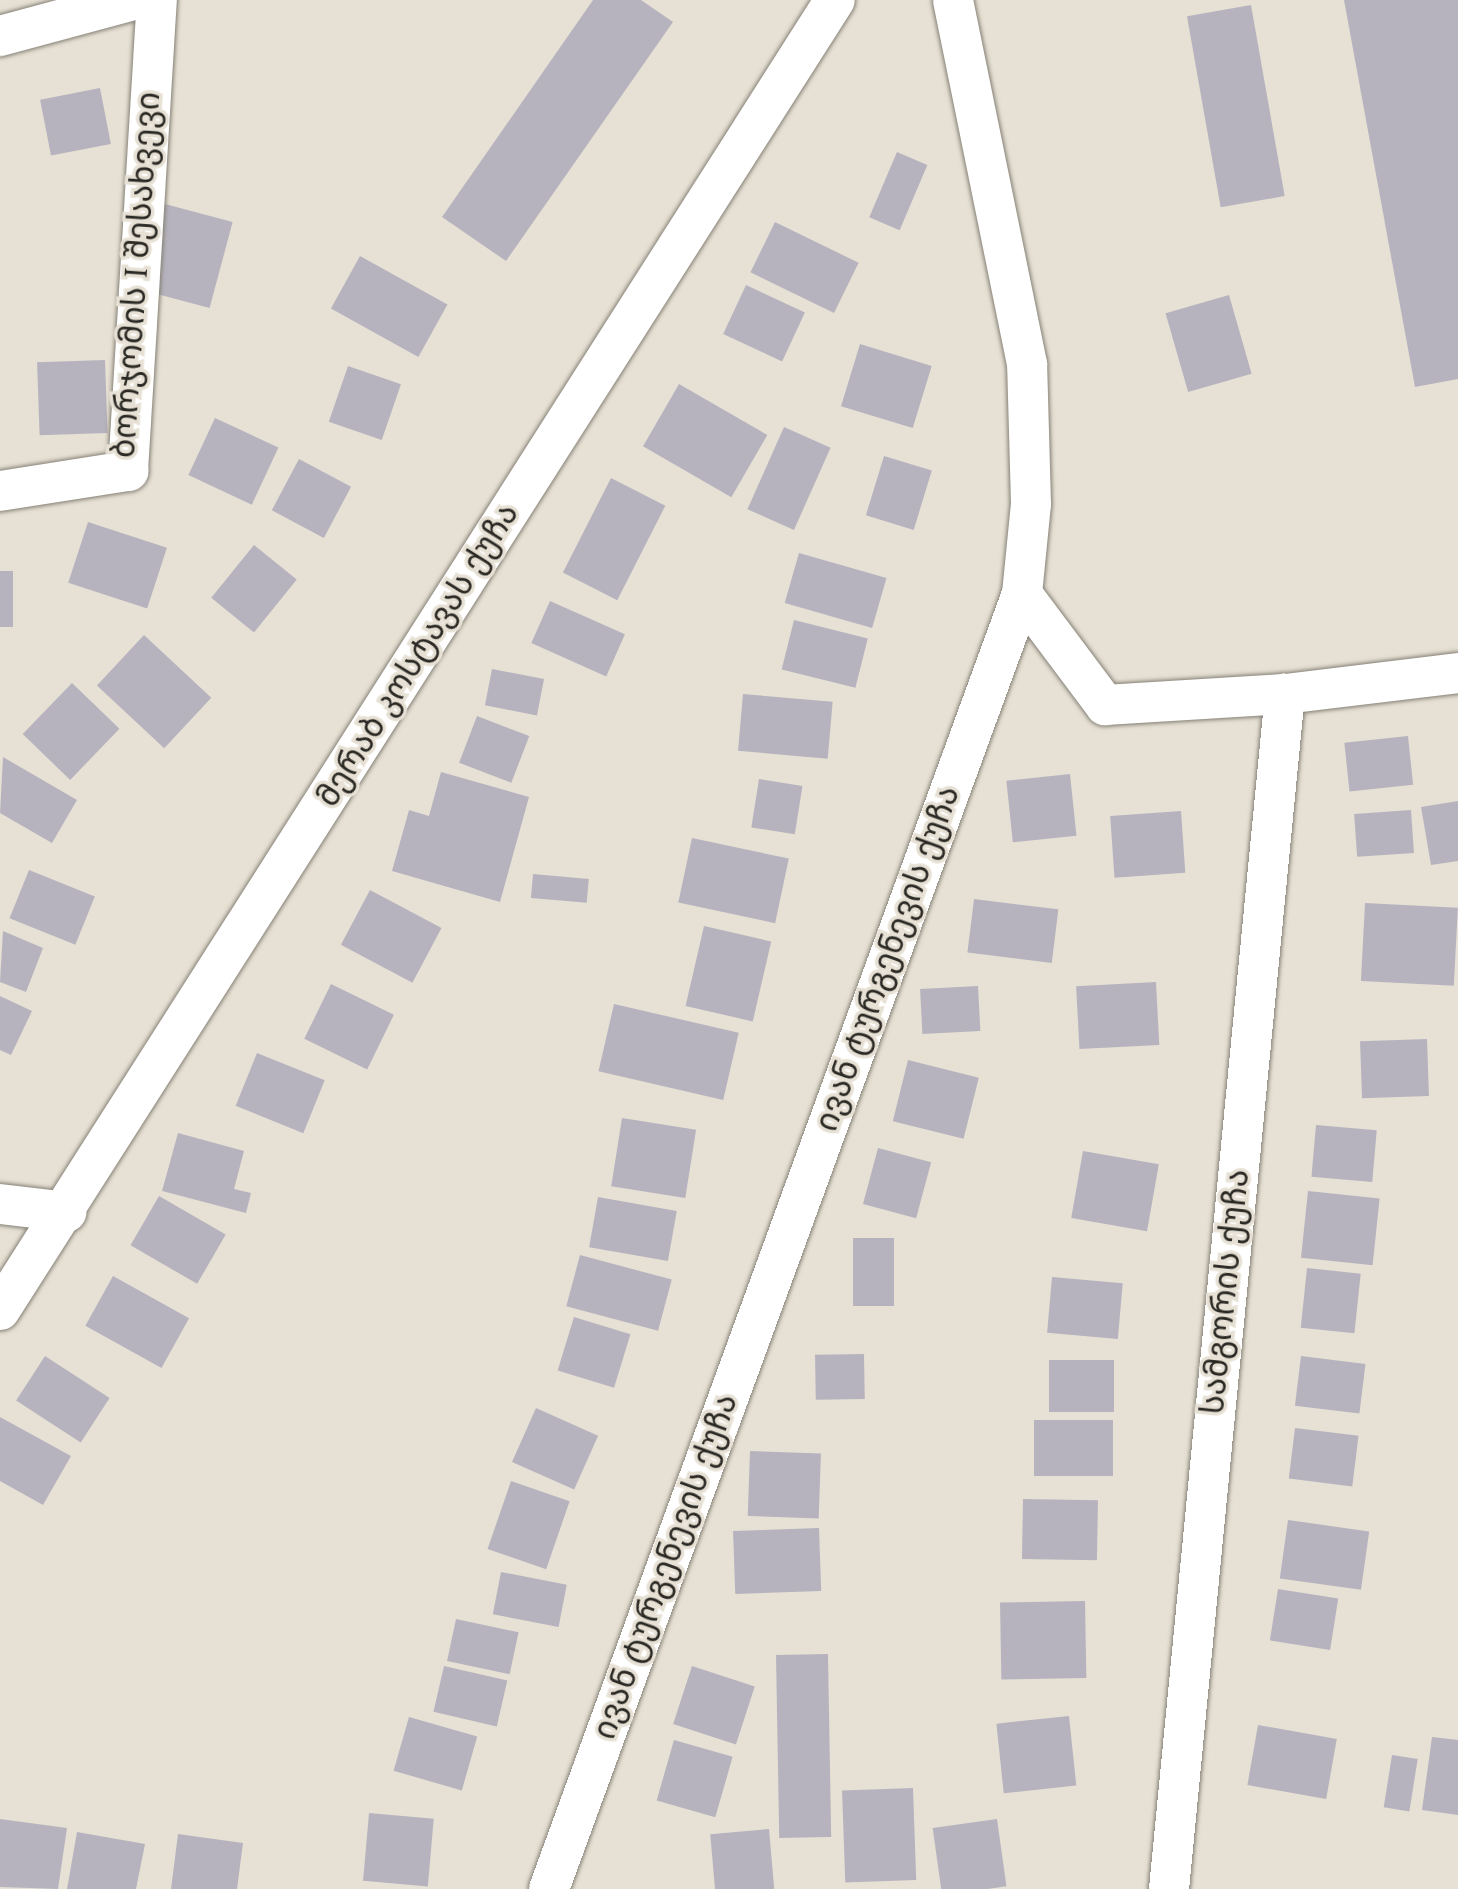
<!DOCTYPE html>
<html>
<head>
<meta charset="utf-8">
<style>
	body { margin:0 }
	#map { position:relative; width:1458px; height:1889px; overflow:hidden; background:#e7e1d5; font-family:Spectral,"Noto Sans Georgian",serif }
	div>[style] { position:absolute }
	.building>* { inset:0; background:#b6b3bf; transform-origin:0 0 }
	.roads { filter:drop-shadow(0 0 2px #868176) drop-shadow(0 0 2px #868176) }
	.minor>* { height:40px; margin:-20px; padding:0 20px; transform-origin:20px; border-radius:20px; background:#fff }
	span { translate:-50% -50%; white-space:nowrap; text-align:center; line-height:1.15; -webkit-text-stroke:7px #e7e1d5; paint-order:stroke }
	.street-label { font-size:32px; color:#2a2823 }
</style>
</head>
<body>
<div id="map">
	<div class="building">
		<i style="clip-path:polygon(593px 0,641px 0,673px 22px,506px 261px,442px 217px)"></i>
		<i style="clip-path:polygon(1344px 0,1458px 0,1458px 379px,1415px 387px)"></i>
		<i style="left:1251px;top:5px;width:194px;height:65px;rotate:80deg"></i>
		<i style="left:100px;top:88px;width:57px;height:61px;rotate:79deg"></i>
		<i style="left:897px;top:152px;width:33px;height:71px;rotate:23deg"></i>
		<i style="left:165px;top:204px;width:70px;height:89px;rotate:15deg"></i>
		<i style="left:775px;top:222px;width:93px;height:56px;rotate:26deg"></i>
		<i style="left:360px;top:256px;width:100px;height:60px;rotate:29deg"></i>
		<i style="left:746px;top:285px;width:65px;height:54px;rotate:25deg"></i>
		<i style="left:1229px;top:295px;width:82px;height:66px;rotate:74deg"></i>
		<i style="left:860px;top:344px;width:75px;height:65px;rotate:17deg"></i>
		<i style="left:105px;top:360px;width:73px;height:68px;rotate:88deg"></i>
		<i style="left:348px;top:366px;width:56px;height:59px;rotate:19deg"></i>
		<i style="left:679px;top:384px;width:102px;height:72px;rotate:30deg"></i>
		<i style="left:215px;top:418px;width:70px;height:63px;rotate:25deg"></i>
		<i style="left:784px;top:427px;width:51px;height:90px;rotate:24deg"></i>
		<i style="left:884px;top:456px;width:50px;height:62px;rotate:17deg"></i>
		<i style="left:299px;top:459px;width:59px;height:58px;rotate:28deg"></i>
		<i style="left:611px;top:478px;width:61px;height:106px;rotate:27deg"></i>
		<i style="left:88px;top:522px;width:83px;height:64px;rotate:18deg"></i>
		<i style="left:254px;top:545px;width:55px;height:68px;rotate:39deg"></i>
		<i style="left:799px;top:553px;width:91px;height:52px;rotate:16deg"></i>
		<i style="left:0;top:571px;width:13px;height:56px"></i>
		<i style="left:550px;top:601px;width:82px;height:46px;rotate:24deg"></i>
		<i style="left:794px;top:620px;width:76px;height:51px;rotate:14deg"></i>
		<i style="left:144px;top:635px;width:92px;height:69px;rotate:43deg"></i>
		<i style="left:492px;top:669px;width:53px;height:37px;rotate:11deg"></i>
		<i style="left:72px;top:683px;width:66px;height:71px;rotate:44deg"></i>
		<i style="left:743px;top:694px;width:90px;height:57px;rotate:5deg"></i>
		<i style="left:477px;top:716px;width:56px;height:50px;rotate:21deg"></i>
		<i style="left:1408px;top:736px;width:49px;height:64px;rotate:84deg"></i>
		<i style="clip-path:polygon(3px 757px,77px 800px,52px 843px,0 813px)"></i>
		<i style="clip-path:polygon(441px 772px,529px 797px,500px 902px,392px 871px,409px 810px,429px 816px)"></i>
		<i style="left:1070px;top:774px;width:62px;height:64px;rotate:84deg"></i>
		<i style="left:759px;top:779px;width:44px;height:49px;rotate:9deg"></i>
		<i style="clip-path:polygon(1458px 801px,1458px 861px,1431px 865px,1421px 807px)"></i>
		<i style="left:1411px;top:810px;width:43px;height:57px;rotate:86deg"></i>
		<i style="left:1181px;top:811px;width:62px;height:71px;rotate:86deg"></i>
		<i style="left:692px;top:838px;width:99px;height:66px;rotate:12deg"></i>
		<i style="left:29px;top:870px;width:71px;height:52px;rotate:22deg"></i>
		<i style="left:533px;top:874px;width:56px;height:24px;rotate:5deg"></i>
		<i style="left:370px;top:890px;width:81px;height:62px;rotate:28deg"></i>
		<i style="left:974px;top:899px;width:85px;height:54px;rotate:7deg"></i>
		<i style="left:1365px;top:903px;width:93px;height:78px;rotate:3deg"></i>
		<i style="left:704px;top:926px;width:69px;height:82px;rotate:13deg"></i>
		<i style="clip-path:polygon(3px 931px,43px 948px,26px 992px,0 982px)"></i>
		<i style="left:1156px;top:982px;width:63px;height:80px;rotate:87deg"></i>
		<i style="left:331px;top:984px;width:70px;height:61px;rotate:26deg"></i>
		<i style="left:978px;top:986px;width:45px;height:58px;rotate:87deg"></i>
		<i style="clip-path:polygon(0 996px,32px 1011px,11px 1055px,0 1050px)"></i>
		<i style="left:614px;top:1004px;width:128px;height:69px;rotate:13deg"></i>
		<i style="left:1427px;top:1039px;width:57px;height:67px;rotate:88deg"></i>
		<i style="left:257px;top:1053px;width:73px;height:57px;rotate:22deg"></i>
		<i style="left:908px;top:1060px;width:73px;height:63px;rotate:14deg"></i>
		<i style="left:622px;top:1118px;width:75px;height:69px;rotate:9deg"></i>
		<i style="left:1316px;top:1125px;width:61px;height:52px;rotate:5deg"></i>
		<i style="clip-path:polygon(178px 1133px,244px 1151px,234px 1189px,251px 1193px,246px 1213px,162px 1191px)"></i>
		<i style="left:878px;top:1148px;width:55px;height:58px;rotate:15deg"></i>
		<i style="left:1083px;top:1151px;width:77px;height:68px;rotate:10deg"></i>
		<i style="left:1308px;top:1191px;width:72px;height:67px;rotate:6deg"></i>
		<i style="left:159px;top:1196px;width:77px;height:57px;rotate:30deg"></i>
		<i style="left:598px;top:1197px;width:80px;height:51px;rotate:10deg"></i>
		<i style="left:853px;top:1238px;width:41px;height:68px"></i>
		<i style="left:580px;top:1255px;width:95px;height:53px;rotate:15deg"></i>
		<i style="left:1307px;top:1268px;width:54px;height:60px;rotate:6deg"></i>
		<i style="left:113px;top:1276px;width:87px;height:57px;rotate:29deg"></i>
		<i style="left:1052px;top:1277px;width:71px;height:56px;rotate:5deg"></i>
		<i style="left:574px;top:1317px;width:59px;height:56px;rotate:17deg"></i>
		<i style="left:864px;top:1354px;width:45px;height:49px;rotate:89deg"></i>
		<i style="left:45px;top:1356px;width:77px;height:53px;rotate:33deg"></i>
		<i style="left:1301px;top:1356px;width:65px;height:50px;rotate:7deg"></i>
		<i style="left:1114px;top:1360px;width:52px;height:65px;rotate:90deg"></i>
		<i style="left:536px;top:1408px;width:68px;height:59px;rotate:24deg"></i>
		<i style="clip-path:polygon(0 1417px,71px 1456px,43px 1505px,0 1481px)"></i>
		<i style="left:1034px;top:1420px;width:79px;height:56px"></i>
		<i style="left:1295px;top:1428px;width:64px;height:51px;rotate:7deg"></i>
		<i style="left:750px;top:1451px;width:71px;height:65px;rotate:2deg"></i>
		<i style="left:511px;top:1481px;width:62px;height:72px;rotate:19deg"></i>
		<i style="left:1023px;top:1499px;width:75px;height:60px;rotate:1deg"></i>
		<i style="left:1288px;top:1520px;width:82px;height:59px;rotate:8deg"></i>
		<i style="left:819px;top:1528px;width:63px;height:86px;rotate:88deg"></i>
		<i style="left:501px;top:1572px;width:67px;height:43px;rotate:11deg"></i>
		<i style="left:1278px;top:1589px;width:61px;height:52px;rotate:9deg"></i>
		<i style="left:1085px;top:1601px;width:77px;height:85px;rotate:89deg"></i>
		<i style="left:456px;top:1619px;width:64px;height:43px;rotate:12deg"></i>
		<i style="left:828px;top:1654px;width:183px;height:52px;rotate:89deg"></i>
		<i style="left:444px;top:1666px;width:65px;height:47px;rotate:13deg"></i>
		<i style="left:692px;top:1666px;width:66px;height:61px;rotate:18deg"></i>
		<i style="left:1069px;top:1716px;width:70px;height:73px;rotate:84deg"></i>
		<i style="left:409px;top:1717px;width:71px;height:56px;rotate:16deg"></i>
		<i style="left:1258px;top:1725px;width:80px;height:61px;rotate:10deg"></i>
		<i style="clip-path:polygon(1432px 1737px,1458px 1740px,1458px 1815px,1422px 1810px)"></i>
		<i style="left:674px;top:1740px;width:61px;height:63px;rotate:16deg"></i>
		<i style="left:1392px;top:1755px;width:26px;height:53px;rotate:9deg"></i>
		<i style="left:913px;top:1788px;width:92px;height:71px;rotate:88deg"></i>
		<i style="left:369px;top:1813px;width:65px;height:68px;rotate:5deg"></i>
		<i style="clip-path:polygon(0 1819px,67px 1828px,58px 1889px,0 1887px)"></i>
		<i style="left:997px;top:1819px;width:68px;height:65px;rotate:82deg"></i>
		<i style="left:769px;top:1829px;width:60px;height:59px;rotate:85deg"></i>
		<i style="clip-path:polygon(77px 1832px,145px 1844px,136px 1889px,67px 1889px)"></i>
		<i style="clip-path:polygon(178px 1834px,243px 1843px,237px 1889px,171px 1889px)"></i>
	</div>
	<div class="roads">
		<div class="minor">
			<i style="left:0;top:36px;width:138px;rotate:-15.1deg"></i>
			<i style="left:0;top:491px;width:130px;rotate:-8.9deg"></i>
			<i style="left:128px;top:471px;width:472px;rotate:-86.5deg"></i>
			<i style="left:1022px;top:594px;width:139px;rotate:53.2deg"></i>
			<i style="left:1105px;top:705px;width:180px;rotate:-3.5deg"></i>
			<i style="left:1285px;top:694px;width:174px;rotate:-6.9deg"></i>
			<i style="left:0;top:1204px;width:67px;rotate:6.8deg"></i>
			<i style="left:0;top:1310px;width:1553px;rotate:-57.49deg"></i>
			<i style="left:549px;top:1889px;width:1379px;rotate:-69.94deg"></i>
			<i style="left:1022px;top:594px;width:90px;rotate:-84.3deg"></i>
			<i style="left:1031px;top:504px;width:140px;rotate:-91.6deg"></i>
			<i style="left:1027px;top:364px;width:371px;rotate:-101.5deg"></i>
			<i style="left:1169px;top:1889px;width:1201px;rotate:-84.46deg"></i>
		</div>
	</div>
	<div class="street-label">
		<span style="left:138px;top:275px;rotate:-86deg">ბორჯომის I შესახვევი</span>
		<span style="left:419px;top:656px;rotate:-58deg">მერაბ კოსტავას ქუჩა</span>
		<span style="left:889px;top:959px;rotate:-70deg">ივან ტურგენევის ქუჩა</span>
		<span style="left:1227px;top:1292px;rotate:-84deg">სამგორის ქუჩა</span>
		<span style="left:667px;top:1567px;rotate:-70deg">ივან ტურგენევის ქუჩა</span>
	</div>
</div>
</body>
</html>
